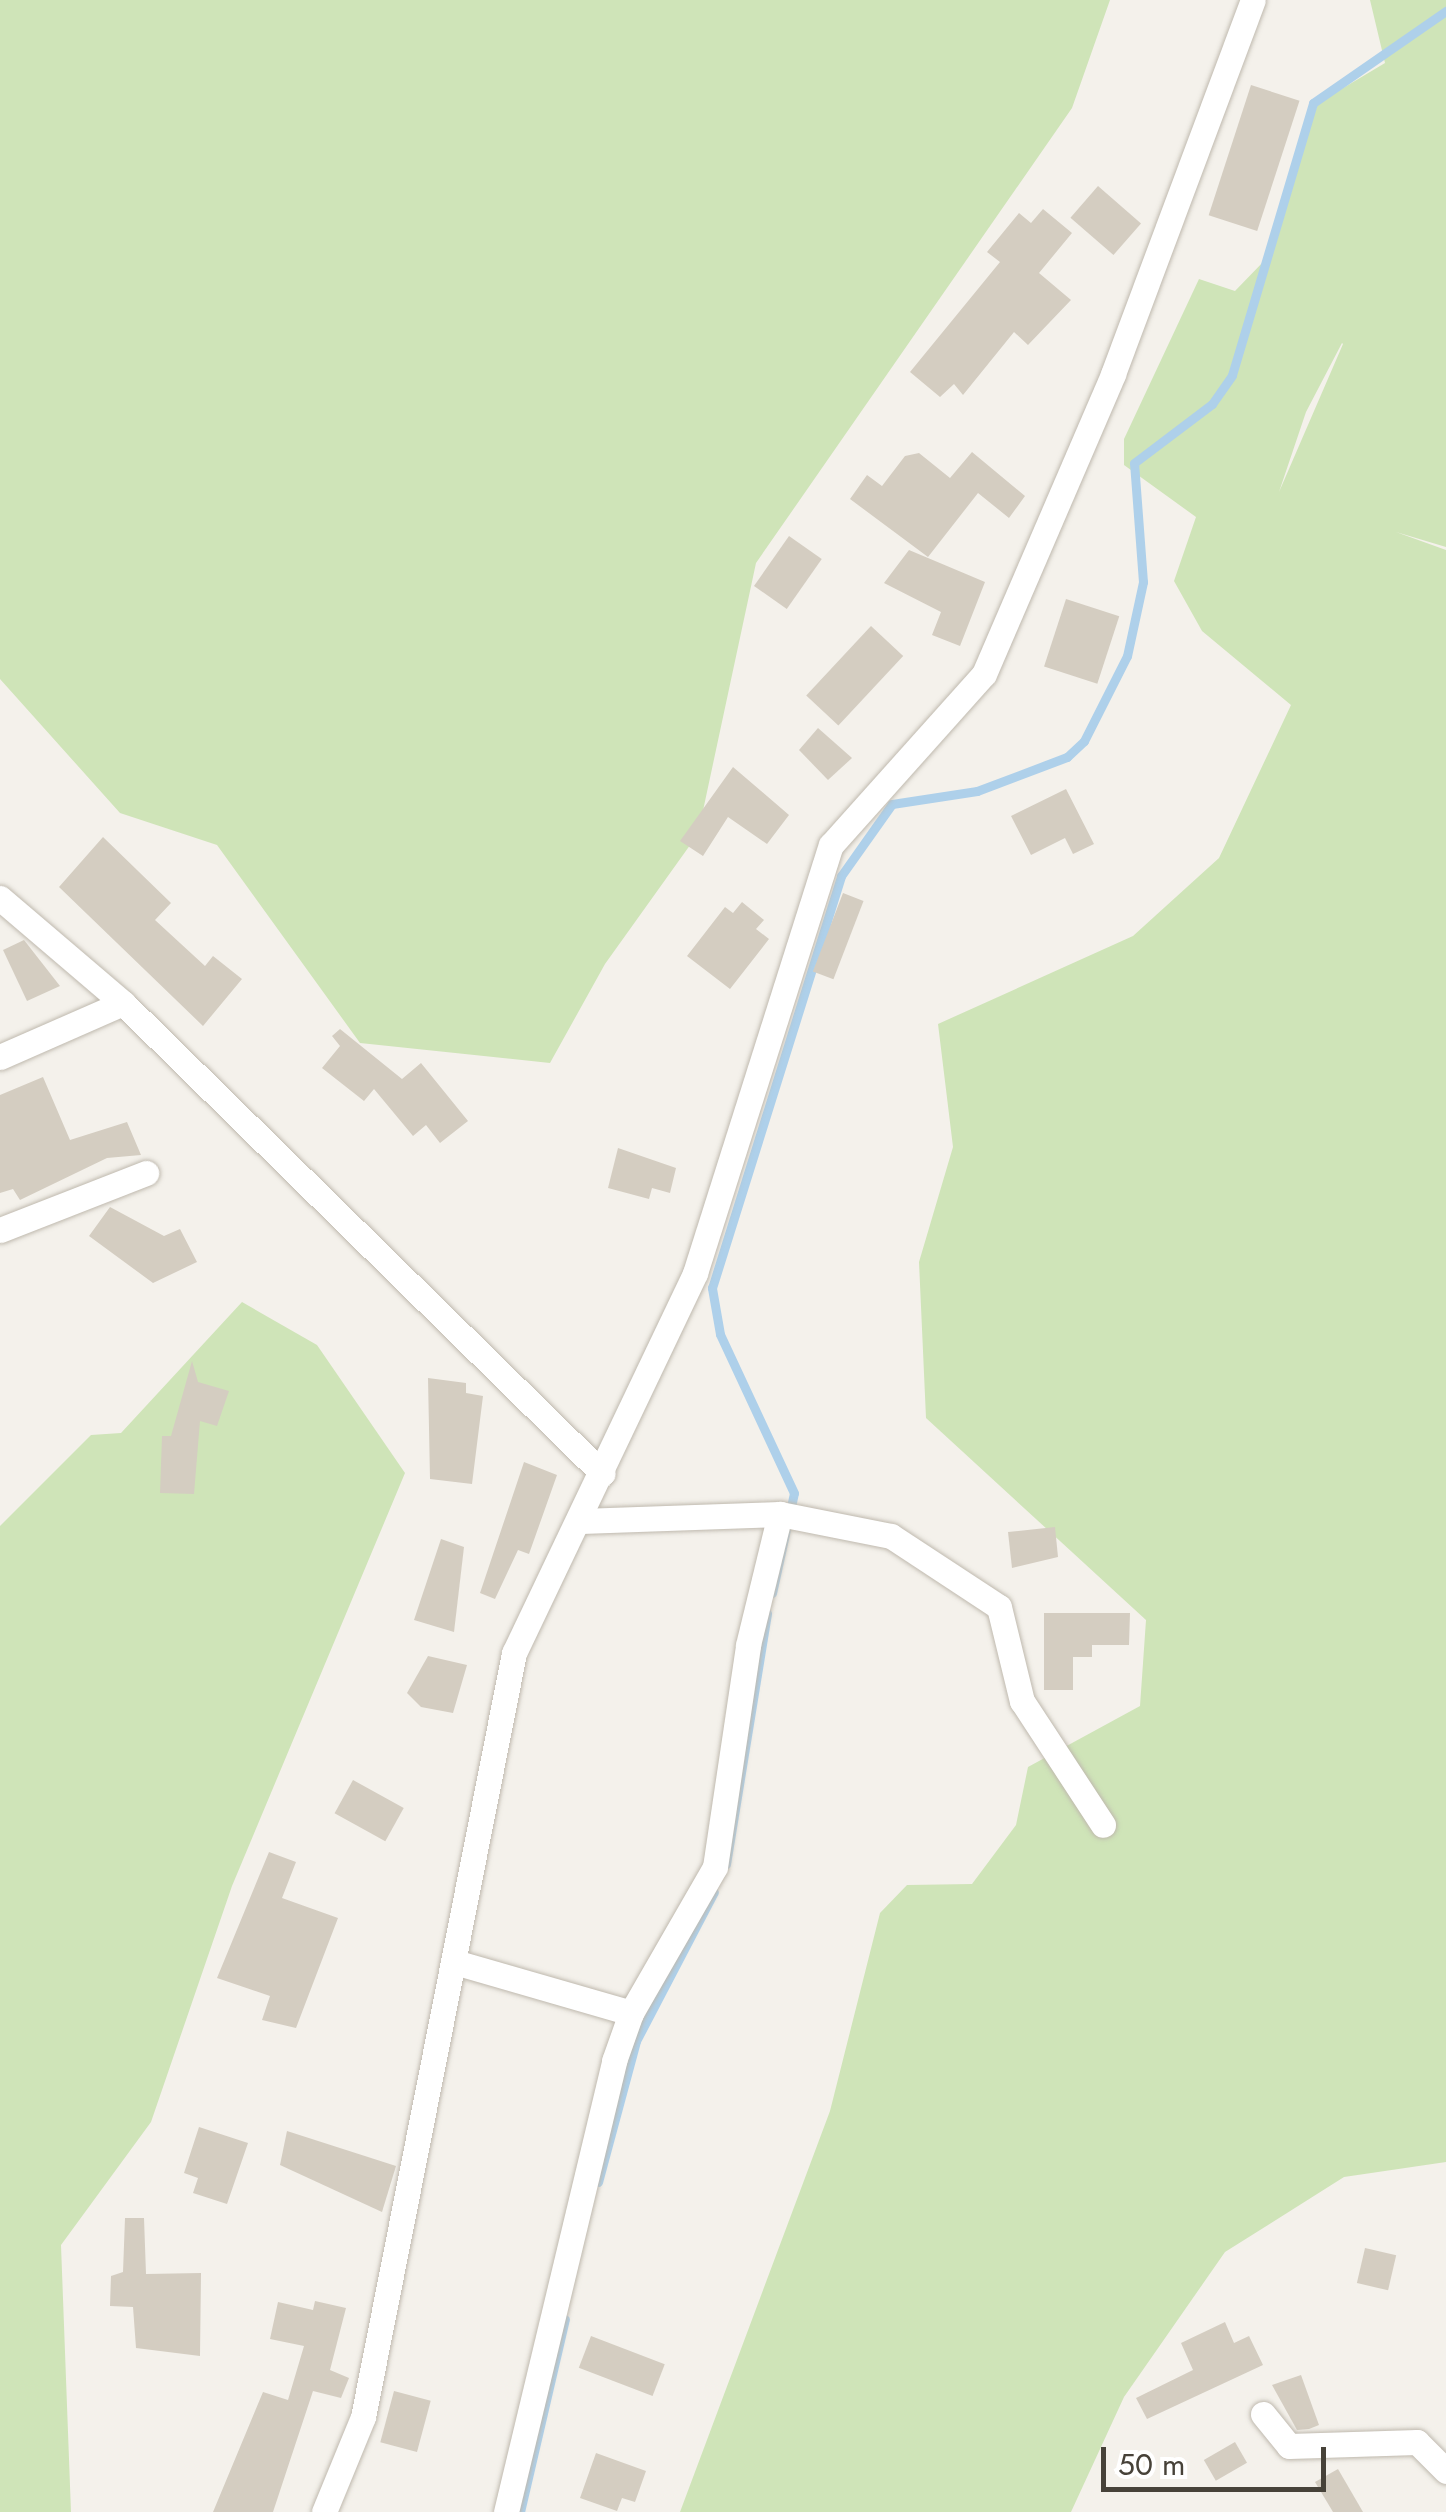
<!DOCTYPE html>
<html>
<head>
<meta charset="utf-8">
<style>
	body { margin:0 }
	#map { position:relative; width:1446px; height:2512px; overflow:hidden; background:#f4f1eb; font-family:Jost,sans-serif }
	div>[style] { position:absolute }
	.green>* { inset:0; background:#cfe4b8 }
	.stream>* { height:9px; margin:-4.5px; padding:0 4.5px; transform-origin:4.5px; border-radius:4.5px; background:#aed0ea }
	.building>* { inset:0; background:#d4cdc1; transform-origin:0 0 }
	.roads { filter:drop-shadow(0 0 2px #bfb9ae) drop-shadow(0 0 2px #bfb9ae) }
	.minor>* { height:25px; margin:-12.5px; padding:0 12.5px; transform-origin:12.5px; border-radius:12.5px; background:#fff }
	span { translate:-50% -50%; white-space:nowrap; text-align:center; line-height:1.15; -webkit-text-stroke:8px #fff; paint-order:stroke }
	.scale { position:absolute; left:1101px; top:2447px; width:225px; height:45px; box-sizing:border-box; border:5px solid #474239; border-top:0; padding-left:12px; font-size:30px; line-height:35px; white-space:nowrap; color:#474239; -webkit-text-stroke:8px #fff; paint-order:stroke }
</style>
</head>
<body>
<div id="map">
	<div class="green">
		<i style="clip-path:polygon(0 0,1110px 0,1072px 108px,756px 563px,698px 834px,605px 964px,550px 1063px,360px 1043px,217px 845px,120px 813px,0 679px)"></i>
		<i style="clip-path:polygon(evenodd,1370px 0,1446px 0,1446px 547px,1396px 532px,1446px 550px,1446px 2162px,1344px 2177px,1225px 2252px,1124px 2397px,1071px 2512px,680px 2512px,830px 2111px,880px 1913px,907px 1885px,972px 1884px,1016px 1825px,1028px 1767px,1140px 1706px,1146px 1620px,926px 1418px,919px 1262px,953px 1147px,938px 1024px,1133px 936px,1219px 858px,1291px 705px,1202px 631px,1174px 581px,1196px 517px,1124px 465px,1124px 439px,1199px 279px,1235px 291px,1265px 260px,1318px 103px,1385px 63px,1370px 0,1342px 343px,1343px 344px,1279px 492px,1306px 412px,1342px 343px)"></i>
		<i style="clip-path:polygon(242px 1302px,317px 1345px,405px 1473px,232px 1886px,151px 2122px,61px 2245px,71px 2512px,0 2512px,0 1526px,91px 1435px,121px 1433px)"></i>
	</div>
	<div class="stream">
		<i style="left:772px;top:1593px;width:102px;rotate:-77.6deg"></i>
		<i style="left:794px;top:1493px;width:175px;rotate:-115deg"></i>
		<i style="left:720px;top:1334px;width:47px;rotate:-99.9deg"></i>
		<i style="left:712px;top:1288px;width:432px;rotate:-72.6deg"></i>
		<i style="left:841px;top:876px;width:88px;rotate:-54.7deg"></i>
		<i style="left:892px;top:804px;width:86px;rotate:-8.7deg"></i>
		<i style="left:977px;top:791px;width:96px;rotate:-20.7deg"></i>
		<i style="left:1067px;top:757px;width:23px;rotate:-43deg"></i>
		<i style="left:1084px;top:741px;width:95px;rotate:-63.2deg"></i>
		<i style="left:1127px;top:656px;width:76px;rotate:-77.8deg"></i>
		<i style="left:1143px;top:582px;width:119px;rotate:-94.3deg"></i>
		<i style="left:1134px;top:463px;width:98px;rotate:-37.1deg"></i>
		<i style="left:1212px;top:404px;width:35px;rotate:-55deg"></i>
		<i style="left:1232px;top:375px;width:284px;rotate:-73.4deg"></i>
		<i style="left:1313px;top:103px;width:162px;rotate:-34.7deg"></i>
		<i style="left:726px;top:1864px;width:254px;rotate:-80.7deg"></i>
		<i style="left:598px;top:2182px;width:146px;rotate:-74.9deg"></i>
		<i style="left:636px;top:2041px;width:168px;rotate:-62.4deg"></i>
		<i style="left:520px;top:2512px;width:198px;rotate:-76.9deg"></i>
	</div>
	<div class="building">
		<i style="left:1251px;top:85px;width:51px;height:137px;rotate:18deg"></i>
		<i style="left:1098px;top:186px;width:57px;height:42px;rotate:41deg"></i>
		<i style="clip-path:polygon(1043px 209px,1072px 233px,1039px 273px,1071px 300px,1028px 345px,1014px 332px,963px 395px,954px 384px,940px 397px,910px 372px,1000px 262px,987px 252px,1019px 213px,1031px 223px)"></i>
		<i style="clip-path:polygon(972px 452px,1025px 496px,1009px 518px,978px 493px,928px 557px,850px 499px,867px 475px,882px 486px,905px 456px,919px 453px,950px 478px)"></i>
		<i style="left:789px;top:536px;width:40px;height:61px;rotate:35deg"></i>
		<i style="clip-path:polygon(909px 550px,985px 582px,960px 646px,932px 635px,941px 612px,884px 583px)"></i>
		<i style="left:1066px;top:599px;width:56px;height:71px;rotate:18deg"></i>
		<i style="left:871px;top:626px;width:44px;height:95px;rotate:43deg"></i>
		<i style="clip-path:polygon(818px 728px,852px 758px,828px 780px,799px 750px)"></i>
		<i style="clip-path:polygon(733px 767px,789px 815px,767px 844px,728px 817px,703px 856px,680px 841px)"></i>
		<i style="clip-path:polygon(1066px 789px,1094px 844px,1073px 854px,1065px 838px,1031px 855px,1011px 816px)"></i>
		<i style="clip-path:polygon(103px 837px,171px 903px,155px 920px,205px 966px,213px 956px,242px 979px,203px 1026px,59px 887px)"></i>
		<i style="left:843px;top:893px;width:22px;height:84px;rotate:21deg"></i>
		<i style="clip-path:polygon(742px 902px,764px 920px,756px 929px,769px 939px,730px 989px,687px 956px,725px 907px,733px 913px)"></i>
		<i style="clip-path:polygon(24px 940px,60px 986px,27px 1001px,3px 950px)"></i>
		<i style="clip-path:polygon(340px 1029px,402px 1079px,421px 1063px,468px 1121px,440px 1143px,426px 1125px,413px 1136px,374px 1089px,364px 1101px,322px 1068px,340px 1046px,332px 1036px)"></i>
		<i style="clip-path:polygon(43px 1077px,70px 1140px,127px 1122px,141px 1155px,107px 1158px,20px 1200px,13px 1189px,0 1193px,0 1095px)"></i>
		<i style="clip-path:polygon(618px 1148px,676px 1168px,670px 1193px,652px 1188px,649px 1199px,608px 1188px)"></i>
		<i style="clip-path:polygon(110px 1207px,164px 1236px,180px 1229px,197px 1262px,153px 1283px,89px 1236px)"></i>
		<i style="clip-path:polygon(192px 1361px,198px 1382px,229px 1391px,217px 1426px,200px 1421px,194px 1494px,160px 1493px,162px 1436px,171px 1436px)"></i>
		<i style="clip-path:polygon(428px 1378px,466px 1383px,466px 1393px,483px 1396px,472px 1484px,430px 1479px)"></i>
		<i style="clip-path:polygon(524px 1462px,557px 1475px,529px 1554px,518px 1550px,495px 1599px,480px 1593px)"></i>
		<i style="clip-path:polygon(1055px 1527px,1058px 1557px,1012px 1568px,1008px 1532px)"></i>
		<i style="clip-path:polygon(441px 1539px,464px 1547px,454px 1632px,414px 1620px)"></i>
		<i style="clip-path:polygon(1044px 1613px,1130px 1613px,1129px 1645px,1092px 1645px,1092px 1657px,1073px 1657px,1073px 1690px,1044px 1690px)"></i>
		<i style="clip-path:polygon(428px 1656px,467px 1665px,453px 1713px,421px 1707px,407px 1693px)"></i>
		<i style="left:353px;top:1780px;width:58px;height:38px;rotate:29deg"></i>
		<i style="clip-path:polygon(269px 1852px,296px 1862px,282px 1898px,338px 1918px,296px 2028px,262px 2020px,270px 1996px,217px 1978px)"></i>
		<i style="clip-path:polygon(199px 2127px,248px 2143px,227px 2204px,193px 2193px,198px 2178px,184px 2173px)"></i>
		<i style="clip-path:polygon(287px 2131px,396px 2166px,382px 2212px,280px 2165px)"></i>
		<i style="clip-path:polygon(125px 2218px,144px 2218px,146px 2274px,201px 2273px,200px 2356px,136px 2348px,133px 2307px,110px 2306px,111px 2276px,123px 2272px)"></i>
		<i style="left:1365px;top:2248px;width:32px;height:36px;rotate:13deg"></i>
		<i style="clip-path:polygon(315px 2301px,346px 2308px,330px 2370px,349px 2378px,341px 2398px,313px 2391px,273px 2512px,213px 2512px,263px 2392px,288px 2400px,304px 2346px,270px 2339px,278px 2302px,313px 2310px)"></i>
		<i style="clip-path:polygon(1225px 2322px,1234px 2343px,1249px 2336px,1263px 2365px,1147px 2419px,1136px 2398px,1193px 2370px,1181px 2343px)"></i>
		<i style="left:591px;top:2336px;width:79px;height:34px;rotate:21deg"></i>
		<i style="clip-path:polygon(1301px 2375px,1319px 2425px,1309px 2429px,1297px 2430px,1272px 2385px)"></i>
		<i style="left:394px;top:2391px;width:38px;height:53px;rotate:15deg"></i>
		<i style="left:1235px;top:2442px;width:24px;height:36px;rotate:60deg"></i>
		<i style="clip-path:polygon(596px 2453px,646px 2471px,635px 2502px,622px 2498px,617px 2511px,580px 2498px)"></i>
		<i style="clip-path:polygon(1338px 2469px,1363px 2512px,1333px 2512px,1315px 2482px)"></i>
	</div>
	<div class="roads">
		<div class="minor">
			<i style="left:0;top:898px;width:162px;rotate:40.5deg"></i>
			<i style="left:123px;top:1003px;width:672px;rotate:44.46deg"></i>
			<i style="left:0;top:1057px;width:134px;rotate:-23.7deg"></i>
			<i style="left:0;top:1230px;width:157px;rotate:-21.3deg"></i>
			<i style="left:581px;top:1521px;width:199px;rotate:-2deg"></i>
			<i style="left:780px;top:1514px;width:113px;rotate:11.2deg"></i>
			<i style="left:891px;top:1536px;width:129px;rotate:33.3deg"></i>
			<i style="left:999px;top:1607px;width:97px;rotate:76.3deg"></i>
			<i style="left:1022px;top:1701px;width:148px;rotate:56.8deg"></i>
			<i style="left:458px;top:1963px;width:180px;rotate:16.1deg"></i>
			<i style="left:1263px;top:2414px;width:41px;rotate:50.9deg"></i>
			<i style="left:1289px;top:2446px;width:128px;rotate:-1.8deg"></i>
			<i style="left:1417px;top:2442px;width:41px;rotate:45deg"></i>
			<i style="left:324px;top:2512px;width:103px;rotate:-67.7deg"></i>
			<i style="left:363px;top:2417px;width:779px;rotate:-78.82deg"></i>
			<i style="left:514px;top:1653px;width:421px;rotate:-64.5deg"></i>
			<i style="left:695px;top:1273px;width:449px;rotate:-72.4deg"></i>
			<i style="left:831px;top:845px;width:229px;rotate:-48.2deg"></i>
			<i style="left:984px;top:674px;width:327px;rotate:-66.7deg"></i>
			<i style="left:1113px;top:374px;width:399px;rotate:-69.5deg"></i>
			<i style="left:506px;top:2512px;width:464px;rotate:-76.5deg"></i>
			<i style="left:614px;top:2061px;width:51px;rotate:-70.5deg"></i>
			<i style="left:631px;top:2013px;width:168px;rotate:-60.1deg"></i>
			<i style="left:715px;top:1867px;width:224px;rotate:-81.5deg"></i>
			<i style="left:748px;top:1645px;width:135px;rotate:-76.3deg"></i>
		</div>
	</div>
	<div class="scale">50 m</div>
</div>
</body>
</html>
